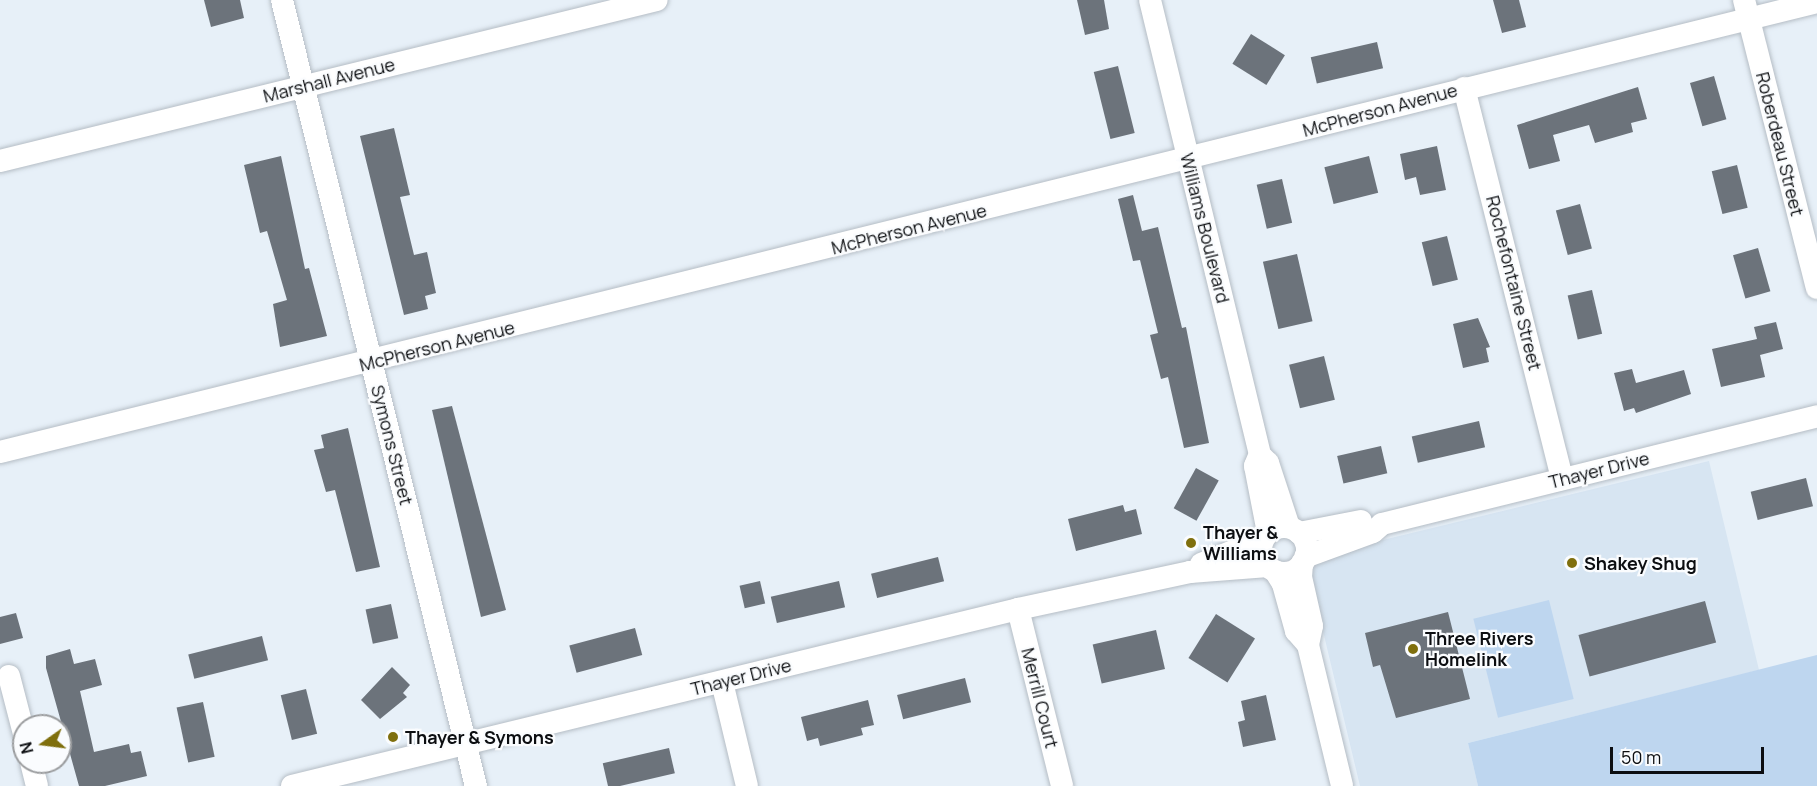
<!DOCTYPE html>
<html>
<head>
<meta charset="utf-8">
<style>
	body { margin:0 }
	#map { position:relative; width:1817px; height:786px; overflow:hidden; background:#e7f0f8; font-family:Manrope,sans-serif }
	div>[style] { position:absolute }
	.built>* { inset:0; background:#d7e5f2 }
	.green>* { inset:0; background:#bed6ef; transform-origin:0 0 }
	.building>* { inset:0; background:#6c737b; transform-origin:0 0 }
	.roads { filter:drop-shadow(0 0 2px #b5bdc5) drop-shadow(0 0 2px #b5bdc5) }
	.minor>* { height:22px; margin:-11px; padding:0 11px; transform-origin:11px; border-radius:11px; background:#fff }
	.minor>.ring { margin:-11px; padding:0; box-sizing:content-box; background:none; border:22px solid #fff; border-radius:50% }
	.dots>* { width:16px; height:16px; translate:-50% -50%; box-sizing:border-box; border:3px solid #fafcfe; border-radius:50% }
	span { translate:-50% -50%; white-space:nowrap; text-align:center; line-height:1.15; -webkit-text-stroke:4.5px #fafcfe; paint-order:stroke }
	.street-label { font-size:18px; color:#0c0e11 }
	.poi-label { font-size:18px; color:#0c0e11; font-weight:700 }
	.left { translate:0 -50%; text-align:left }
	.north { position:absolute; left:12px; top:714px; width:60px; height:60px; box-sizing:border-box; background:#fafcfe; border:2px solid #9b9d9f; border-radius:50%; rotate:256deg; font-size:16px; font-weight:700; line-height:24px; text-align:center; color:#0c0e11 }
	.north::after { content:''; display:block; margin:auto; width:21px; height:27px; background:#7f6f0d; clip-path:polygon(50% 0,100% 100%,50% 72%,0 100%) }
	.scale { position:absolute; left:1610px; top:747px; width:154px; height:27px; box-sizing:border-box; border:3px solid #0c0e11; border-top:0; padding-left:8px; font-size:18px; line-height:21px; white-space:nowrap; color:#0c0e11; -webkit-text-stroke:4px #fafcfe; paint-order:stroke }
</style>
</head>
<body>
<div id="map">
	<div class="built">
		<i style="clip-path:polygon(1709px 461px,1759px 670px,1468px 743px,1478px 786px,1360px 786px,1307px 564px,1362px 545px)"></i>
	</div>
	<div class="green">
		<i style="left:1549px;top:600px;width:102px;height:78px;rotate:76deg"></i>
		<i style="clip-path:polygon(1817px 655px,1817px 786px,1478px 786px,1468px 743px)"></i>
	</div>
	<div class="building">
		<i style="clip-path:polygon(204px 0,240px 0,244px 18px,211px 27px)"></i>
		<i style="clip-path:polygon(1077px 0,1104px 0,1109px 29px,1085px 35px)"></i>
		<i style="clip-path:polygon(1493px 0,1519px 0,1526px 27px,1502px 33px)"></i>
		<i style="left:1251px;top:34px;width:40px;height:35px;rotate:32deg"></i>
		<i style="left:1377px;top:42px;width:27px;height:68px;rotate:77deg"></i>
		<i style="left:1118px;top:66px;width:69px;height:25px;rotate:76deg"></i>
		<i style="left:1714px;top:76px;width:45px;height:25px;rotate:74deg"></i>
		<i style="clip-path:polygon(1638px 87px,1647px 119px,1631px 123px,1633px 132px,1595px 143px,1589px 125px,1553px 135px,1560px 161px,1529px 169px,1517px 125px)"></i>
		<i style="clip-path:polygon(394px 128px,410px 195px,400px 197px,414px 255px,427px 252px,436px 293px,425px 296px,428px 309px,404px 315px,360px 136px)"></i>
		<i style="clip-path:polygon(1437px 146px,1446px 190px,1420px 195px,1416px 177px,1405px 180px,1400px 154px)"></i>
		<i style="clip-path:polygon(281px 156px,305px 269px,309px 268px,327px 336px,280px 347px,273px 304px,287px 300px,267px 231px,260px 233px,244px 165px)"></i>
		<i style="left:1369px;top:156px;width:38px;height:46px;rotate:76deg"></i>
		<i style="left:1737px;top:165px;width:44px;height:26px;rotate:76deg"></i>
		<i style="left:1282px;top:179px;width:45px;height:26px;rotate:77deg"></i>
		<i style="clip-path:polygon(1133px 195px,1142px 231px,1158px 227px,1182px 328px,1186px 327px,1209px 443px,1184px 448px,1168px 377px,1161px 379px,1150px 335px,1158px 333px,1140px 260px,1133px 261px,1118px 199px)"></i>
		<i style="left:1580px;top:204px;width:46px;height:25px;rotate:75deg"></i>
		<i style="left:1447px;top:236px;width:45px;height:26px;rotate:76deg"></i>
		<i style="left:1758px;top:248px;width:45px;height:26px;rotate:74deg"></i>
		<i style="left:1297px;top:254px;width:69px;height:35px;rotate:77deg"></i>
		<i style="left:1592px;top:290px;width:45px;height:25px;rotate:77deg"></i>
		<i style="clip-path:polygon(1478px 318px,1490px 347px,1486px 348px,1489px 362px,1463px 368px,1453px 324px)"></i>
		<i style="clip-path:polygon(1776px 322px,1783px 349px,1760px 355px,1765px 377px,1721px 387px,1712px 349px,1757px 339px,1754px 327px)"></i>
		<i style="left:1324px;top:356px;width:45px;height:36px;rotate:76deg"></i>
		<i style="clip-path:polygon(1632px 369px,1636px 383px,1684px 370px,1691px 394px,1636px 413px,1634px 408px,1624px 411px,1614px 373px)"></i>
		<i style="clip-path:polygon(452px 406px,506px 610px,481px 617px,432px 410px)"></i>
		<i style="left:1479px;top:421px;width:27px;height:69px;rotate:77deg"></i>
		<i style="clip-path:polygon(348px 428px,380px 567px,356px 572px,335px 490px,326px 492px,314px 450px,324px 448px,321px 435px)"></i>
		<i style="left:1381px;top:446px;width:28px;height:45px;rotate:77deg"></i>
		<i style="left:1196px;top:468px;width:26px;height:46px;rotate:29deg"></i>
		<i style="left:1806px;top:478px;width:29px;height:57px;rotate:76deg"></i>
		<i style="clip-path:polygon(1123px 505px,1125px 512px,1136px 509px,1142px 534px,1076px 551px,1068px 519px)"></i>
		<i style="left:938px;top:557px;width:25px;height:69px;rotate:76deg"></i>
		<i style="left:760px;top:581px;width:23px;height:21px;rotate:77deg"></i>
		<i style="left:839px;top:581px;width:27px;height:70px;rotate:77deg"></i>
		<i style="left:1705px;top:601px;width:43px;height:131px;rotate:75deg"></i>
		<i style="left:391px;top:604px;width:35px;height:26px;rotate:78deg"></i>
		<i style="clip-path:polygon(1448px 612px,1470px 699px,1396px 718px,1380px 665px,1373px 667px,1365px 633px)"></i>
		<i style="clip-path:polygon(16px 613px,23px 638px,0 644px,0 617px)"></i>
		<i style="left:1216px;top:614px;width:46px;height:52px;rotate:32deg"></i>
		<i style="left:635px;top:628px;width:28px;height:68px;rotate:75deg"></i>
		<i style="left:1156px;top:630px;width:40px;height:65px;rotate:77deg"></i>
		<i style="left:262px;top:636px;width:25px;height:76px;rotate:76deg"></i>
		<i style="clip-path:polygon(70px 649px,74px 664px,95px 659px,102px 685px,80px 691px,94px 752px,129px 744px,131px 753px,141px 751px,147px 776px,105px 786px,79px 786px,46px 668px,46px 656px)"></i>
		<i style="clip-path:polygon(392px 667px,410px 685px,403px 693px,407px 697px,380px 719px,361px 700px)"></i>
		<i style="left:965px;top:678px;width:25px;height:70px;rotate:76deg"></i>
		<i style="left:306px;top:689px;width:46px;height:26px;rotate:76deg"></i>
		<i style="clip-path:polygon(1266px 695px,1276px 740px,1243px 747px,1238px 722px,1245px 720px,1241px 701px)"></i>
		<i style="clip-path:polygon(868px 700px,874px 725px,861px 728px,863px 735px,820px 746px,818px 738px,807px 741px,801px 717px)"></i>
		<i style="left:203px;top:702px;width:56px;height:27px;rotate:78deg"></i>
		<i style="left:669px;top:748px;width:26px;height:68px;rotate:77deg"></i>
	</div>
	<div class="roads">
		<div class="minor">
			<i style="left:282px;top:0;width:810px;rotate:76.14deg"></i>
			<i style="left:1150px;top:0;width:468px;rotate:76.4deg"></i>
			<i style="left:1260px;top:455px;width:11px;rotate:45deg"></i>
			<i style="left:1268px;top:463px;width:67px;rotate:71.8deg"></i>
			<i style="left:1744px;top:0;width:297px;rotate:75.8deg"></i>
			<i style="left:1464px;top:88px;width:403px;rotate:75.9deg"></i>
			<i style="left:0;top:161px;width:676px;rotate:-13.77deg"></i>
			<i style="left:0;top:452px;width:1872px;rotate:-13.91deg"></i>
			<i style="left:1259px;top:456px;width:11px;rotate:112deg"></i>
			<i style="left:1255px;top:466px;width:68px;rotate:79deg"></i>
			<i class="ring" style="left:1261px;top:527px;width:24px;height:24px"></i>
			<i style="left:1299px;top:533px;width:63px;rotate:-11deg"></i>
			<i style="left:1305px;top:557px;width:72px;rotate:-20.2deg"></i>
			<i style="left:1373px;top:532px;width:12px;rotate:-42deg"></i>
			<i style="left:1382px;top:524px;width:448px;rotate:-13.9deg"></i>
			<i style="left:1302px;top:563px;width:14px;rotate:94deg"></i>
			<i style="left:1301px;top:577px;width:50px;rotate:77.3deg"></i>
			<i style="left:1312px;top:626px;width:19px;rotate:102deg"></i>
			<i style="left:1308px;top:645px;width:145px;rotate:76.4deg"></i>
			<i style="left:1201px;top:564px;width:67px;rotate:-22deg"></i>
			<i style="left:1275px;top:571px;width:15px;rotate:58deg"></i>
			<i style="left:1283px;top:584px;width:49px;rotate:74.5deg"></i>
			<i style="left:1296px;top:631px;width:18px;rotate:49deg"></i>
			<i style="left:1018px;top:609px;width:182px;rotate:76deg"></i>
			<i style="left:9px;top:676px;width:60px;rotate:75.5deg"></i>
			<i style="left:722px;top:682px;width:107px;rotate:76.5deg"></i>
			<i style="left:31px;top:762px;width:25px;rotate:76deg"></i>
			<i style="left:292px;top:786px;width:747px;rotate:-13.7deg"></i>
			<i style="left:1018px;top:609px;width:176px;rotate:-12.1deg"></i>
			<i style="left:1190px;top:572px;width:78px;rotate:-4.4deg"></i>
		</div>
	</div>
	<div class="dots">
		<i style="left:1191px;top:543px;background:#7f6f0d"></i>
		<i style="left:1572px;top:563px;background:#7f6f0d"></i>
		<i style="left:1413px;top:649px;background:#7f6f0d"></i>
		<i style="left:393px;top:737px;background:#7f6f0d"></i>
	</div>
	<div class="street-label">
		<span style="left:329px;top:80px;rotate:-14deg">Marshall Avenue</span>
		<span style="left:1380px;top:110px;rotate:-15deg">McPherson Avenue</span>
		<span style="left:1780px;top:144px;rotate:76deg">Roberdeau Street</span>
		<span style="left:1205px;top:228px;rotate:76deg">Williams Boulevard</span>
		<span style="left:909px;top:229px;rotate:-14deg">McPherson Avenue</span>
		<span style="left:1514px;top:283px;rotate:76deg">Rochefontaine Street</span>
		<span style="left:437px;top:346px;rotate:-14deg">McPherson Avenue</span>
		<span style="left:392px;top:445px;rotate:76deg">Symons Street</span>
		<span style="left:1599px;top:470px;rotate:-14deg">Thayer Drive</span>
		<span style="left:741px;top:677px;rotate:-14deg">Thayer Drive</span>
		<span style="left:1040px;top:698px;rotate:76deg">Merrill Court</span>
	</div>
	<div class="poi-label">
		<span class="left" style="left:1203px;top:543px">Thayer &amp;<br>Williams</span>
		<span class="left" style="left:1584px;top:563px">Shakey Shug</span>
		<span class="left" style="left:1425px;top:649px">Three Rivers<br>Homelink</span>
		<span class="left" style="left:405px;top:737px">Thayer &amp; Symons</span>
	</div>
	<div class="north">N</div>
	<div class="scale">50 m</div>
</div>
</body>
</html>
